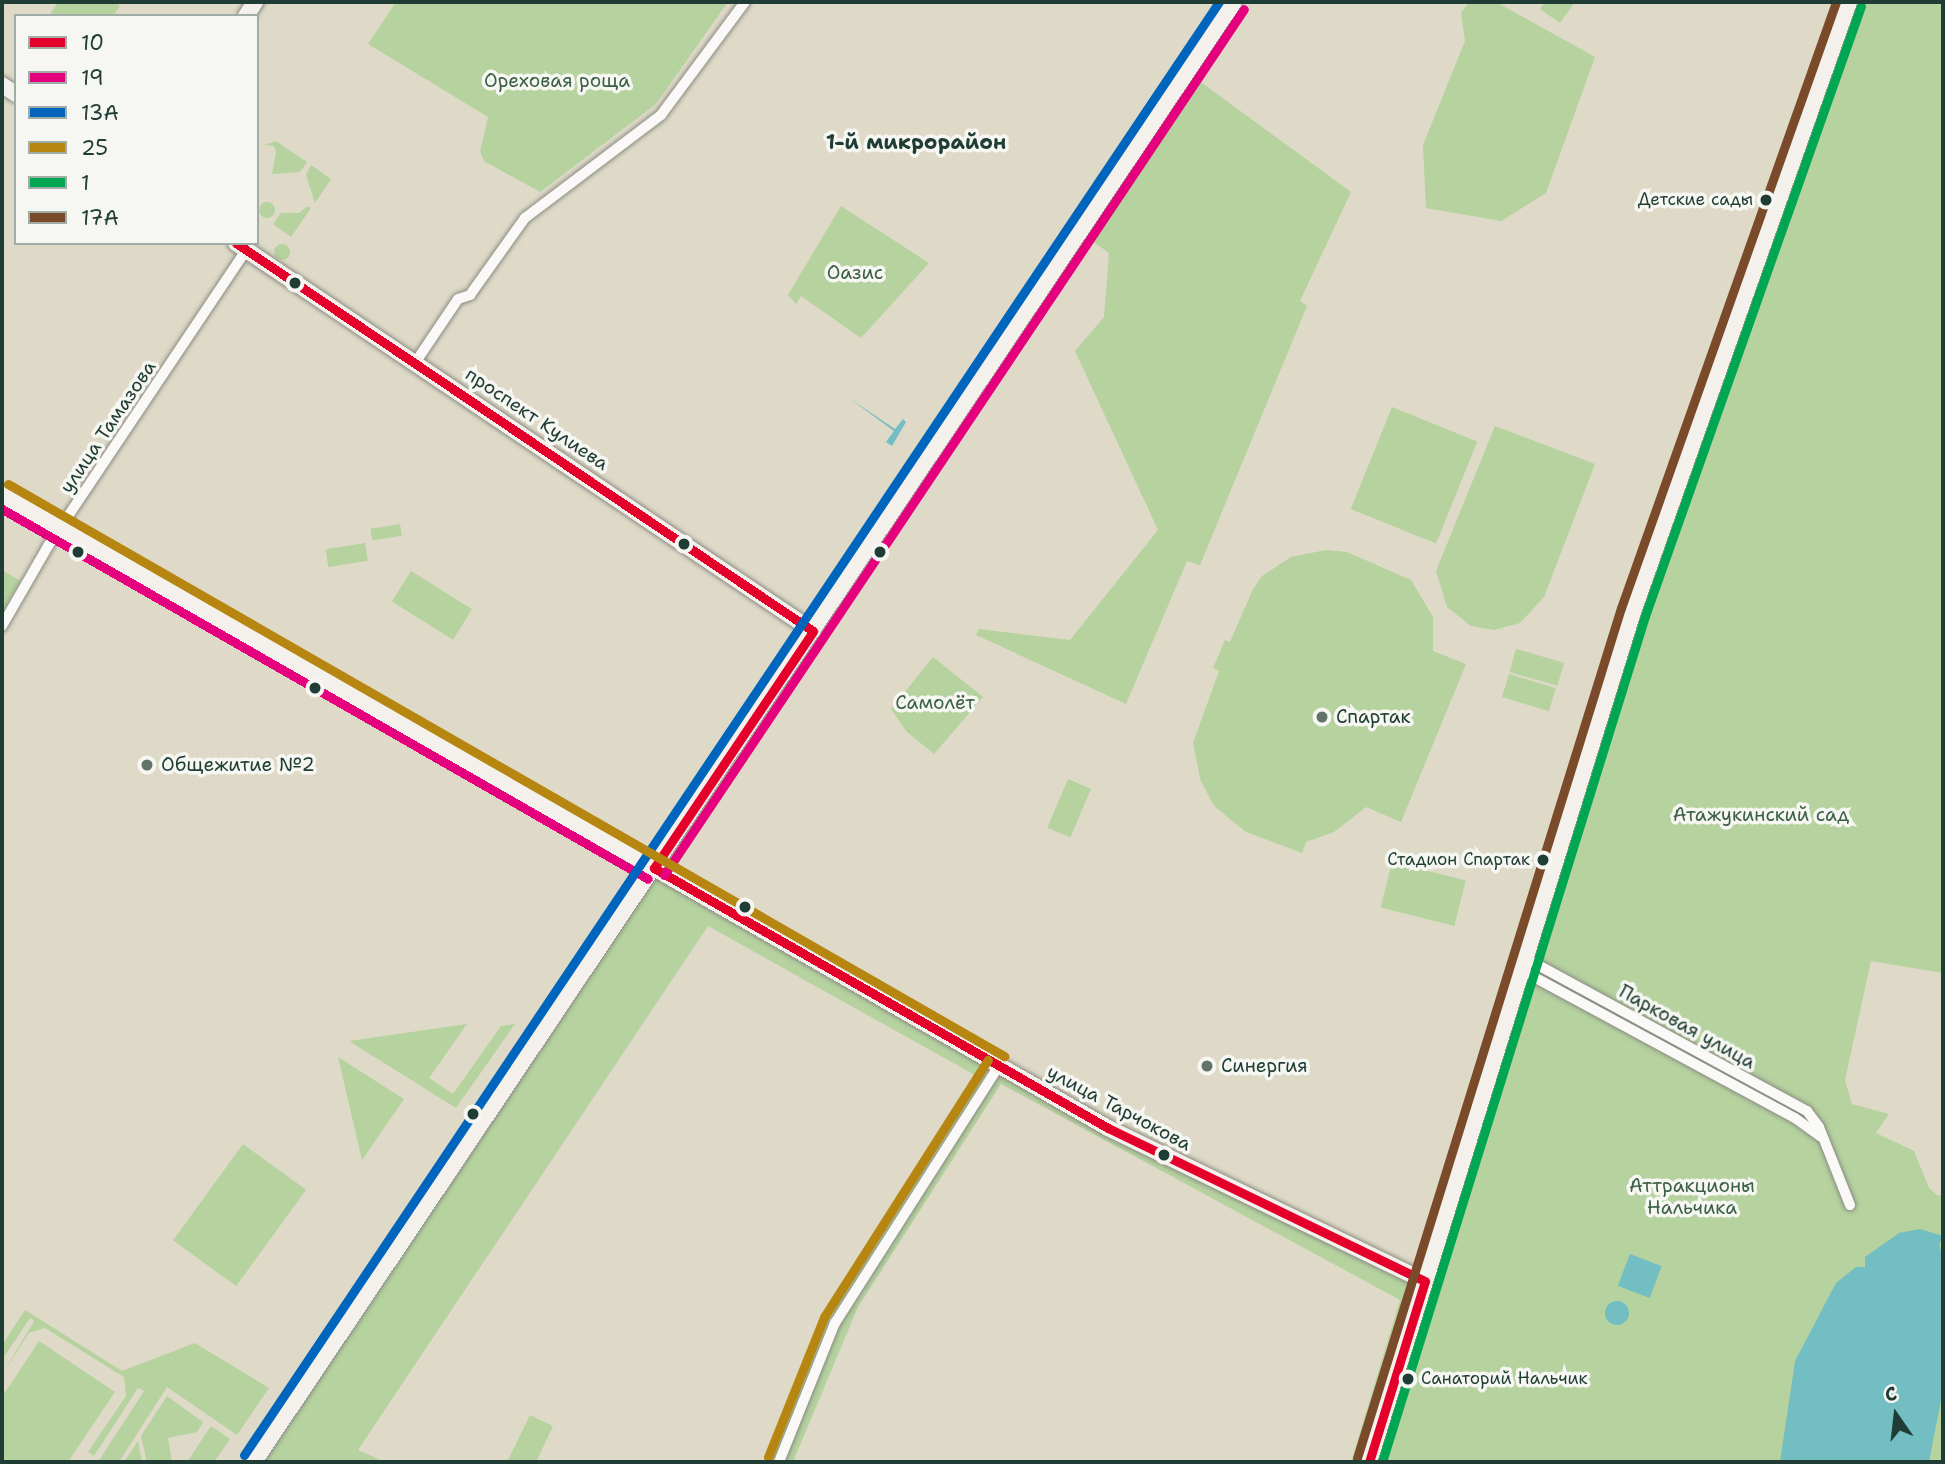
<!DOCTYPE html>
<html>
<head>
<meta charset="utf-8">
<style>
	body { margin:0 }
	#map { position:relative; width:1945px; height:1464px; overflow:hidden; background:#dfdac8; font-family:"Shantell Sans",sans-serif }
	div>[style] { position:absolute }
	.green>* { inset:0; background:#b5d29f; transform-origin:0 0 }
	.round { border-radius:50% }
	.water>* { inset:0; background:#72bec2; transform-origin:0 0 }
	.roads { filter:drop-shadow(0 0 2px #8a8c82) drop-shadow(0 0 2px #8a8c82) }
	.street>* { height:10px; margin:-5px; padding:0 5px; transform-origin:5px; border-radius:5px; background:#faf9f7 }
	.secondary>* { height:16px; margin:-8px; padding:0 8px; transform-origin:8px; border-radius:8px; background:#f4f1ec }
	.bus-1>* { height:9px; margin:-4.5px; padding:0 4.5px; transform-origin:4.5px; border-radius:4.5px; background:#e4002b }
	.bus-2>* { height:9px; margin:-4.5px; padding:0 4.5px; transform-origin:4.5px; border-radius:4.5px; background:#e5007d }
	.bus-3>* { height:9px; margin:-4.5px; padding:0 4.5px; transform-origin:4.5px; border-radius:4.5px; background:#0065bd }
	.bus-4>* { height:9px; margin:-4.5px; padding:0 4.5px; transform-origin:4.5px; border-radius:4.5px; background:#b68610 }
	.bus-5>* { height:9px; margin:-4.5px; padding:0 4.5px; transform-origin:4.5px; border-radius:4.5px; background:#00a651 }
	.bus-6>* { height:9px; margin:-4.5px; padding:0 4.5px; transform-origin:4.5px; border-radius:4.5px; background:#7a4b2a }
	.dots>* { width:19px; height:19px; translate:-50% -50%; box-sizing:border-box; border:4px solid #f6f6f2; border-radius:50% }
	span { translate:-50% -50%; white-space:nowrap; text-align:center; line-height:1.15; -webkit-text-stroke:7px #f6f6f2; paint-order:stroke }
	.bus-label { font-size:17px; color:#1f3d34 }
	.right { translate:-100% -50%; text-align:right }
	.left { translate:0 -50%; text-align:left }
	.park-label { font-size:19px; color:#3c6046 }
	.street-label { font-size:19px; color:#1f3d34 }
	.poi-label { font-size:19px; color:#1f3d34 }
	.neighbourhood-label { font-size:21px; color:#1f3d34; font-weight:700 }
	.frame { position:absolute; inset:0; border:4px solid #1f3d34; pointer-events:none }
	.legend { position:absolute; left:14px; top:14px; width:245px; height:231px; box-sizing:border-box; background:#f6f6f2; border:2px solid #a0aca6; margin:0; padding:9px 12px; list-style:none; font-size:21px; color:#1f3d34 }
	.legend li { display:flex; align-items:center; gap:14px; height:35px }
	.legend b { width:35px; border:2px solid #a0aca6 }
	.north { position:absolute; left:1861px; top:1380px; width:70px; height:70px; -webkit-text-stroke:5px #f6f6f2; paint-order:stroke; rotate:346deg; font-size:19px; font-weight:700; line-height:28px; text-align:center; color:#1f3d34 }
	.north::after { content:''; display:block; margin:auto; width:24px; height:32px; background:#1f3d34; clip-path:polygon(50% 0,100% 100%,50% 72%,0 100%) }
</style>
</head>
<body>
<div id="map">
	<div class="green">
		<i style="clip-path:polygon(58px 2px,114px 2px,120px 6px,113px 16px,49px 16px)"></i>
		<i style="clip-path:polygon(396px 2px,728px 2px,656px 104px,540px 192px,484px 161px,480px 152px,488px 117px,368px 44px)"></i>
		<i style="clip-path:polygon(1469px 2px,1496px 2px,1595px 57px,1546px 193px,1501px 221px,1426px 208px,1423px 145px,1465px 41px,1461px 13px)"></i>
		<i style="clip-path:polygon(1545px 2px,1575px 2px,1560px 23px,1540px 9px)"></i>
		<i style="clip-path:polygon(1849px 2px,1943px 2px,1943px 973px,1871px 961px,1845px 1080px,1852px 1104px,1889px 1114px,1876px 1133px,1914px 1151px,1929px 1188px,1938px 1196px,1943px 1193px,1943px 1462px,1351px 1462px,1400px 1300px,1001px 1084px,858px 1307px,793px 1462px,769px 1462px,819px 1336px,892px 1214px,897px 1194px,908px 1188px,972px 1090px,973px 1074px,708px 926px,358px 1450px,385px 1462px,254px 1462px,654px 868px,998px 1067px,1425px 1281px,1633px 612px)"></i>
		<i style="clip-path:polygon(1194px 77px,1351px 192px,1300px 301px,1307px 306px,1200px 565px,1187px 561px,1126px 704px,976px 635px,979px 629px,1070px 640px,1158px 530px,1075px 351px,1104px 317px,1109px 253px,1088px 238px)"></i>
		<i style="clip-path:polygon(276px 141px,307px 162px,300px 172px,272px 174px,276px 152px,274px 146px,264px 145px)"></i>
		<i style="clip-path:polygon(311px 165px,331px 179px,315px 203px,306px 175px)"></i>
		<i class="round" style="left:259px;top:202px;width:16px;height:16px"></i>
		<i style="clip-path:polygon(308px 206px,311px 208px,291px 237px,273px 224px,281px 213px,299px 213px)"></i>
		<i style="clip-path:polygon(841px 206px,929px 263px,861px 338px,801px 296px,796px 304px,788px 295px)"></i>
		<i class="round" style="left:274px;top:244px;width:16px;height:16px"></i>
		<i style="left:1392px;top:407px;width:92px;height:110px;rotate:22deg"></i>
		<i style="clip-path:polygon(1495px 426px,1595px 464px,1544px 597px,1520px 623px,1494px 630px,1471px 626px,1447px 607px,1436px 571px)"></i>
		<i style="left:400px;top:524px;width:12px;height:30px;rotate:81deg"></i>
		<i style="left:365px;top:543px;width:18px;height:40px;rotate:81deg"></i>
		<i style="clip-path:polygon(1326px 550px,1347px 552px,1411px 580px,1433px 617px,1433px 651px,1466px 664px,1401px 822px,1366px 807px,1334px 832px,1306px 842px,1302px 853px,1246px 832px,1214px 806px,1200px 779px,1193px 743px,1219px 671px,1213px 668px,1225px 640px,1230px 642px,1253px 589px,1262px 576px,1291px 557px)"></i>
		<i style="clip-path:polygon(2px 570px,20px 581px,2px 613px)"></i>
		<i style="left:411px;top:571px;width:72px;height:36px;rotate:32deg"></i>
		<i style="left:1516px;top:649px;width:50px;height:24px;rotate:16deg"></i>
		<i style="clip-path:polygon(933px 657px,983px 697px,934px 754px,907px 732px,891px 709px)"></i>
		<i style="left:1509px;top:674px;width:49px;height:24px;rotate:17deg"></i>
		<i style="left:1068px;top:779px;width:25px;height:53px;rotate:23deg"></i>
		<i style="left:1392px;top:862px;width:76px;height:47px;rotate:14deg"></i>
		<i style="clip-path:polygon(467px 1024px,429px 1078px,453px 1094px,501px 1026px,515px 1024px,456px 1108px,349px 1041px)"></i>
		<i style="clip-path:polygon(338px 1057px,404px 1099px,362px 1160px)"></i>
		<i style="left:243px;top:1144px;width:78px;height:119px;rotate:36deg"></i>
		<i style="clip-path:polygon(25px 1310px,122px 1371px,195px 1343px,269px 1388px,237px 1435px,167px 1387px,119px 1462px,98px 1462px,144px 1391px,138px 1388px,94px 1456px,88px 1452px,126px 1396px,124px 1377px,45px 1328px,29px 1333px,2px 1375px,34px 1321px,30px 1318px,2px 1360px,2px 1345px)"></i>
		<i style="clip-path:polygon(39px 1341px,115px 1392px,68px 1462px,2px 1462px,2px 1397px)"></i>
		<i style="clip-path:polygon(167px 1396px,203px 1422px,197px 1432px,168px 1438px,172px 1462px,147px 1462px,141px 1436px)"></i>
		<i style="clip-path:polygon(530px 1415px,553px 1426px,536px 1462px,507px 1462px)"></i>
		<i style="clip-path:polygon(211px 1426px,230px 1439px,214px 1462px,187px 1462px)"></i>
		<i style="clip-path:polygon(138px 1441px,142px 1462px,124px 1462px)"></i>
	</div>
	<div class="water">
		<i style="clip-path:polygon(849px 398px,895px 429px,903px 419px,906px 422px,892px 446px,886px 442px,894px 431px)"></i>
		<i style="clip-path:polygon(1920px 1229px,1943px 1236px,1939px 1245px,1943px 1257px,1943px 1390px,1929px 1462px,1780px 1462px,1795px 1361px,1836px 1283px,1856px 1267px,1865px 1267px,1865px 1257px,1899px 1233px)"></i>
		<i style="left:1630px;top:1254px;width:34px;height:34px;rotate:21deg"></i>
		<i class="round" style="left:1605px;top:1301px;width:24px;height:24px"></i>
	</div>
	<div class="roads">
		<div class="street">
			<i style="left:415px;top:363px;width:77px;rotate:-56.1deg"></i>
			<i style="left:458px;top:299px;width:13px;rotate:-18deg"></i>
			<i style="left:470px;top:295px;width:95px;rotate:-54.5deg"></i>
			<i style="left:525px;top:218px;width:171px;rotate:-37.1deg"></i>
			<i style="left:661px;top:115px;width:141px;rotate:-53.4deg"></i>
			<i style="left:2px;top:626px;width:92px;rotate:-60.1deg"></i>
			<i style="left:48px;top:546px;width:356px;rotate:-56.2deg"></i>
			<i style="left:1525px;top:958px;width:321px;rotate:28.5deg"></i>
			<i style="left:1807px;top:1111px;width:20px;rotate:53deg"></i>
			<i style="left:1819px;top:1127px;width:84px;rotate:68.3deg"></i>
			<i style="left:1521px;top:970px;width:311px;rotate:28.4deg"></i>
			<i style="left:1795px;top:1118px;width:32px;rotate:36deg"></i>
			<i style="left:779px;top:1462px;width:150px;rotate:-68.1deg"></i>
			<i style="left:835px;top:1323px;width:303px;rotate:-57.5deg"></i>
		</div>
		<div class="secondary">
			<i style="left:246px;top:16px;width:17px;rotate:-57deg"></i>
			<i style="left:2px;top:85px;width:17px;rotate:33deg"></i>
			<i style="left:236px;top:243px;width:695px;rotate:33.92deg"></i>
			<i style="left:2px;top:495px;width:1274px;rotate:29.78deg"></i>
			<i style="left:1108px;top:1128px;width:352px;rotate:25.8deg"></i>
			<i style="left:254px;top:1462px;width:1758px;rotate:-56.13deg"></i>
			<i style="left:1369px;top:1462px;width:890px;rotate:-72.75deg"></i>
			<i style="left:1633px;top:612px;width:647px;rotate:-70.5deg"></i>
		</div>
	</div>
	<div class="bus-1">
		<i style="left:236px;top:243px;width:695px;rotate:33.92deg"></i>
		<i style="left:654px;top:868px;width:523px;rotate:29.8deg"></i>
		<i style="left:1108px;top:1128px;width:352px;rotate:25.8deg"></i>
		<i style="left:654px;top:868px;width:285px;rotate:-56.1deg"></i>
		<i style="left:1369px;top:1462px;width:189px;rotate:-72.8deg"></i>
	</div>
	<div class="bus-2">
		<i style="left:2px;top:509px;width:744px;rotate:29.8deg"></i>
		<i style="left:664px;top:875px;width:1042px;rotate:-56.19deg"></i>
	</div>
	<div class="bus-3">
		<i style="left:244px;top:1455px;width:1750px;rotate:-56.14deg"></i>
	</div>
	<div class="bus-4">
		<i style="left:8px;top:484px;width:1149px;rotate:29.87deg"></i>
		<i style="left:768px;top:1457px;width:151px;rotate:-68.2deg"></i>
		<i style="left:824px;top:1317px;width:305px;rotate:-57.5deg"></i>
	</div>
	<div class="bus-5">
		<i style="left:1382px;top:1462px;width:886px;rotate:-72.73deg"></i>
		<i style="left:1645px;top:616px;width:647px;rotate:-70.5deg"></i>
	</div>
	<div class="bus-6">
		<i style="left:1357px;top:1458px;width:890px;rotate:-72.75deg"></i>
		<i style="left:1621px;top:608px;width:643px;rotate:-70.47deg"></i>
	</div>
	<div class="dots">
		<i style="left:1766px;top:200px;background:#1f3d34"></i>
		<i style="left:295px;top:283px;background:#1f3d34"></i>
		<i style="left:684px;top:544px;background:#1f3d34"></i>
		<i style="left:78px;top:552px;background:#1f3d34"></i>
		<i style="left:880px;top:552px;background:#1f3d34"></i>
		<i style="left:315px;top:688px;background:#1f3d34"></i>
		<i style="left:1322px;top:717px;background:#627468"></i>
		<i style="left:147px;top:765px;background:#627468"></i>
		<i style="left:1543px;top:860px;background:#1f3d34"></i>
		<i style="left:745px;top:907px;background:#1f3d34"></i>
		<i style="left:1207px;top:1066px;background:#627468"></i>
		<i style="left:473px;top:1114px;background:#1f3d34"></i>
		<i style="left:1164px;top:1155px;background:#1f3d34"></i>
		<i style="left:1408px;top:1379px;background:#1f3d34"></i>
	</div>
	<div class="bus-label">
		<span class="right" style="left:1753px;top:200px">Детские сады</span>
		<span class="right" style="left:1530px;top:860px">Стадион Спартак</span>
		<span class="left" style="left:1421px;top:1379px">Санаторий Нальчик</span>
	</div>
	<div class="park-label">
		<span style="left:557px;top:81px">Ореховая роща</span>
		<span style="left:855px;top:273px">Оазис</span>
		<span style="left:935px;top:703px">Самолёт</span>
		<span style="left:1761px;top:815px">Атажукинский сад</span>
		<span style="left:1692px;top:1197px">Аттракционы<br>Нальчика</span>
	</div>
	<div class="street-label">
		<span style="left:537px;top:419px;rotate:34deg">проспект Кулиева</span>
		<span style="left:108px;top:427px;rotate:-56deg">улица Тамазова</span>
		<span style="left:1687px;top:1027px;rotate:29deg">Парковая улица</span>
		<span style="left:1119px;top:1108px;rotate:28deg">улица Тарчокова</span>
	</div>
	<div class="poi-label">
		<span class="left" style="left:1336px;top:717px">Спартак</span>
		<span class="left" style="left:161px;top:765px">Общежитие №2</span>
		<span class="left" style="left:1221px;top:1066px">Синергия</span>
	</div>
	<div class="neighbourhood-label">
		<span style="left:916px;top:142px">1-й микрорайон</span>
	</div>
	<div class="frame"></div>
	<ul class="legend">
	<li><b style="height:9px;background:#e4002b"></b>10</li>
	<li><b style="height:9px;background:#e5007d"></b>19</li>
	<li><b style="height:9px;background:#0065bd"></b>13А</li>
	<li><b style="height:9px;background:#b68610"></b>25</li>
	<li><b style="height:9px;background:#00a651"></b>1</li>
	<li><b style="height:9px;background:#7a4b2a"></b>17А</li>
	</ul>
	<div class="north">С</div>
</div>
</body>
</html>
